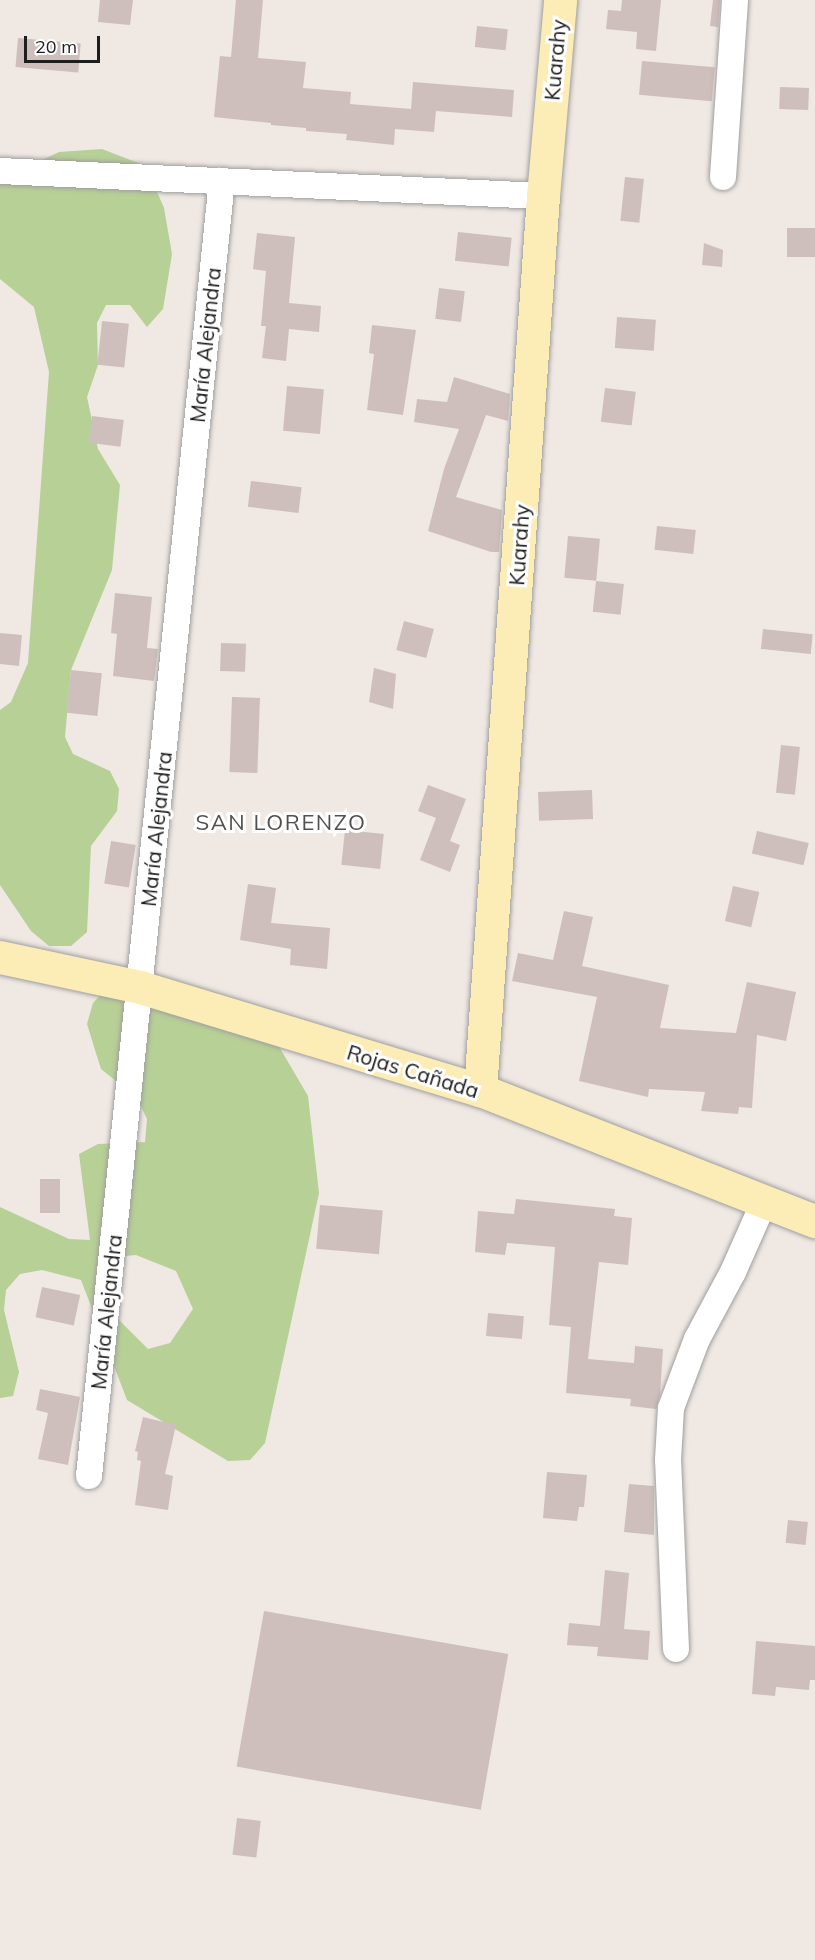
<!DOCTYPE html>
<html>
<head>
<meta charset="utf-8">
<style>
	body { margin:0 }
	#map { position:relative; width:815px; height:1960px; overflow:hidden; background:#efe8e3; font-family:Mulish,sans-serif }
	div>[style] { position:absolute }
	.forest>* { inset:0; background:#b7d096 }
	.building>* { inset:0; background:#cfbfbc; transform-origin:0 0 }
	.roads { filter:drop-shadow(0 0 2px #9f9f9f) drop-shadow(0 0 2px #9f9f9f) }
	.street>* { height:26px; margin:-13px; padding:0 13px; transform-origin:13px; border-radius:13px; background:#fff }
	.secondary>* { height:33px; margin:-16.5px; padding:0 16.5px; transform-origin:16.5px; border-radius:16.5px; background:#fcecb5 }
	span { translate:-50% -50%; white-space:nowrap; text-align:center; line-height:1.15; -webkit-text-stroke:6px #fff; paint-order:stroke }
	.street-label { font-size:21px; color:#1e1e1e }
	.neighbourhood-label { font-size:22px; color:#515151; letter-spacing:1.5px }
	.scale { position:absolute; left:24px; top:36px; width:76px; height:27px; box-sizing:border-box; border:3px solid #1e1e1e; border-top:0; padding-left:8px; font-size:18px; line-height:21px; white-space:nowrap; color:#1e1e1e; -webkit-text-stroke:4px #fff; paint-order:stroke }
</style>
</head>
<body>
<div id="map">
	<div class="forest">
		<i style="clip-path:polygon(102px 149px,146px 166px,164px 208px,172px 254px,163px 309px,147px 327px,130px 305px,106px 305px,97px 323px,98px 365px,87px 397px,98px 449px,120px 485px,112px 570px,71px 670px,65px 737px,73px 754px,110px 771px,119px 789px,117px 811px,91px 846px,87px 932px,71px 946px,49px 946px,31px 931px,0 885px,0 710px,11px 702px,28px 663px,49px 372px,34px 307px,0 279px,0 180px,59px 152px)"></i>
		<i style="clip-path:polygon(evenodd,152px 978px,217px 993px,274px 1038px,308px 1096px,319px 1193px,265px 1443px,250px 1460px,228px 1461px,127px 1400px,81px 1280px,42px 1270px,20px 1274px,6px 1290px,4px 1310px,19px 1372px,13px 1396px,0 1398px,0 1207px,69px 1239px,90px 1240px,79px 1154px,98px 1144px,145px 1142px,147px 1119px,137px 1098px,101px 1069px,87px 1024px,93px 1003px,108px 987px,152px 978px,136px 1255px,176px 1271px,193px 1309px,170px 1343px,148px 1349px,116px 1317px,115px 1257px,136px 1255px)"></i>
	</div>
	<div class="building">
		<i style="clip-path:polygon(100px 0,133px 0,130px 25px,98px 22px)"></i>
		<i style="clip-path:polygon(236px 0,263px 0,258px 58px,306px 62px,303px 88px,351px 92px,350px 104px,411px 109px,413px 82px,514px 90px,512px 117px,436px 111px,434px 132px,395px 129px,394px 145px,346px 140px,347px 134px,306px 131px,306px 128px,271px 125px,271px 123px,214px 117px,220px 56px,231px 57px)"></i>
		<i style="clip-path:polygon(622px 0,661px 0,656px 51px,636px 49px,637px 32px,606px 29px,608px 10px,621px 11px)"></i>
		<i style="clip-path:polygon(713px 0,720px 0,718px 27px,710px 26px)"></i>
		<i style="left:477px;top:26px;width:31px;height:21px;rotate:6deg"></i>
		<i style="left:18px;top:38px;width:63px;height:29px;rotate:5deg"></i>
		<i style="left:642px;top:61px;width:73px;height:34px;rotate:5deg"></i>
		<i style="left:780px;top:87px;width:29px;height:22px;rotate:2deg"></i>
		<i style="left:625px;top:177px;width:19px;height:44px;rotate:6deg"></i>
		<i style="left:815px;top:228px;width:29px;height:28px;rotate:90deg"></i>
		<i style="left:458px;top:232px;width:54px;height:29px;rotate:6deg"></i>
		<i style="clip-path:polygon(257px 233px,295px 237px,289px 303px,321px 306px,319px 332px,289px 329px,286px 361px,262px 358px,266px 326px,261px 326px,266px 271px,253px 269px)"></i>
		<i style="clip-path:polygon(704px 243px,723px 250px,722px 267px,702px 265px)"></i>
		<i style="left:439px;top:288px;width:26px;height:31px;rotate:7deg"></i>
		<i style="left:617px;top:317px;width:39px;height:31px;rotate:4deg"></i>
		<i style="left:102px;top:321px;width:27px;height:44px;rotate:6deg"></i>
		<i style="clip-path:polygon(372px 325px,416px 330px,403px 415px,367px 410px,374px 354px,369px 353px)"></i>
		<i style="clip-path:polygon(454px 377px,510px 394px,508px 421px,486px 415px,456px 497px,502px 510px,499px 552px,491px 552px,428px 531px,444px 469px,459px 429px,414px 422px,417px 399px,447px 402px)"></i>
		<i style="left:287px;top:386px;width:37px;height:45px;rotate:5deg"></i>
		<i style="left:605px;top:388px;width:31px;height:34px;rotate:7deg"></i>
		<i style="left:92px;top:416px;width:32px;height:27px;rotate:7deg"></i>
		<i style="left:251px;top:481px;width:51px;height:26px;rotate:7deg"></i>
		<i style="left:657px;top:526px;width:39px;height:24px;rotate:6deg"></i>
		<i style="left:568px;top:536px;width:32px;height:42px;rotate:5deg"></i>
		<i style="left:596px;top:581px;width:28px;height:31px;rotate:6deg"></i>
		<i style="clip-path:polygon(115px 593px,152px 597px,147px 648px,158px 649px,154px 681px,113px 676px,117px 634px,111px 633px)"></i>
		<i style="left:404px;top:621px;width:31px;height:30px;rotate:15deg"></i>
		<i style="left:763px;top:629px;width:50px;height:20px;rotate:6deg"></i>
		<i style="clip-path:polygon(0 633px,22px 635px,19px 666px,0 664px)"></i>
		<i style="left:221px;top:643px;width:25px;height:28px;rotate:2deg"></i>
		<i style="clip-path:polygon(374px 668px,396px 674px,393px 709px,369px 702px)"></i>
		<i style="left:71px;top:670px;width:31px;height:43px;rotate:6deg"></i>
		<i style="left:232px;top:697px;width:28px;height:75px;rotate:2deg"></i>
		<i style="left:781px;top:745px;width:19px;height:48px;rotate:6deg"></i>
		<i style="clip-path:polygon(428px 785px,466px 799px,450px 841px,460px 845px,450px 872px,420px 860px,436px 818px,418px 811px)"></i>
		<i style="left:592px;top:790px;width:29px;height:54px;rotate:88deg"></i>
		<i style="left:345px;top:830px;width:39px;height:35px;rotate:6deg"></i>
		<i style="left:757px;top:831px;width:53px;height:23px;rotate:13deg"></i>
		<i style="left:111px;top:841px;width:25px;height:43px;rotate:9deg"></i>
		<i style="clip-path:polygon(248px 884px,276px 888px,271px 923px,330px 928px,327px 969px,290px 965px,291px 949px,240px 940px)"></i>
		<i style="left:733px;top:886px;width:27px;height:36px;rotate:13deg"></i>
		<i style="clip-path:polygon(564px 911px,593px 917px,582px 966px,669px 985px,660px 1028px,736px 1033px,747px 982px,796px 992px,786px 1041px,757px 1035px,752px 1108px,739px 1107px,738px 1114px,701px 1111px,705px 1092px,649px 1089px,648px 1097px,579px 1081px,597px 997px,512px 981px,518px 953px,553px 960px)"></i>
		<i style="left:40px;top:1179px;width:20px;height:34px"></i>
		<i style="clip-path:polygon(516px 1199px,615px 1209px,614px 1216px,632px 1218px,628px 1265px,599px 1262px,588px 1359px,634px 1363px,635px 1346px,663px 1349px,660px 1395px,656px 1409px,630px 1406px,631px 1399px,566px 1393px,571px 1327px,549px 1325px,555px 1247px,507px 1243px,505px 1255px,475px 1252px,478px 1211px,514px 1214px)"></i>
		<i style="left:320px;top:1205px;width:63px;height:44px;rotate:5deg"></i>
		<i style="left:42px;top:1287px;width:39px;height:31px;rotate:12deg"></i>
		<i style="left:488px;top:1313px;width:36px;height:23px;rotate:5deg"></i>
		<i style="clip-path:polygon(40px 1389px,80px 1397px,68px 1465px,38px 1459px,48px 1413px,36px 1410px)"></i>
		<i style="clip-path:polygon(143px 1417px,176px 1425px,165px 1474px,173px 1476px,168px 1510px,135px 1505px,141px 1461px,137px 1460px,138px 1452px,135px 1451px)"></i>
		<i style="clip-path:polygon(547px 1472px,587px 1475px,584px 1507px,579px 1507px,577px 1521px,543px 1518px)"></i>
		<i style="clip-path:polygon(629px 1484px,654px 1486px,654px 1535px,624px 1532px)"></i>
		<i style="left:788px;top:1520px;width:20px;height:23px;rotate:6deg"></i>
		<i style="clip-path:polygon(605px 1570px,629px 1573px,624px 1629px,650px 1631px,648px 1660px,597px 1656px,598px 1647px,567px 1645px,569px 1623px,600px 1626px)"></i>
		<i style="left:264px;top:1611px;width:248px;height:158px;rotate:10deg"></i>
		<i style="clip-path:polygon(756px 1641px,815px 1646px,815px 1680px,810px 1680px,809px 1690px,776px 1687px,775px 1696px,752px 1694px)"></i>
		<i style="left:237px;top:1818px;width:24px;height:37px;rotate:7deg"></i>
	</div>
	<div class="roads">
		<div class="street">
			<i style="left:0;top:171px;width:544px;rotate:2.64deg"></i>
			<i style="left:723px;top:177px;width:177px;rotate:-86.1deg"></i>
			<i style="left:89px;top:1476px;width:1302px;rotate:-84.14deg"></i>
			<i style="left:676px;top:1649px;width:189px;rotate:-92.4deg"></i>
			<i style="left:668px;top:1460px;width:52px;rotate:-86.7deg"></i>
			<i style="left:671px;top:1408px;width:74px;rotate:-69.4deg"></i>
			<i style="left:697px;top:1339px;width:76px;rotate:-61.8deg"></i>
			<i style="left:733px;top:1272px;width:77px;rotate:-66.1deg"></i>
		</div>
		<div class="secondary">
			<i style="left:0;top:957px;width:143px;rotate:12.1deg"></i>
			<i style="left:140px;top:987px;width:355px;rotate:16.9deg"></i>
			<i style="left:480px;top:1090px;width:360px;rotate:21.4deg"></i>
			<i style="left:480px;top:1090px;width:896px;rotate:-85.97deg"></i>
			<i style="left:543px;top:196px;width:197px;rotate:-85deg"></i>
		</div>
	</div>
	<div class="street-label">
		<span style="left:555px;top:60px;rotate:-85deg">Kuarahy</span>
		<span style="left:205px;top:345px;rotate:-84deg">María Alejandra</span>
		<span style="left:519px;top:545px;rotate:-86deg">Kuarahy</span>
		<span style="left:156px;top:829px;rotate:-84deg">María Alejandra</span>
		<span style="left:413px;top:1071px;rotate:17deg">Rojas Cañada</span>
		<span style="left:106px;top:1312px;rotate:-84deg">María Alejandra</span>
	</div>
	<div class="neighbourhood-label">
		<span style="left:281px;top:823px">SAN LORENZO</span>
	</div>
	<div class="scale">20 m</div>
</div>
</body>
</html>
